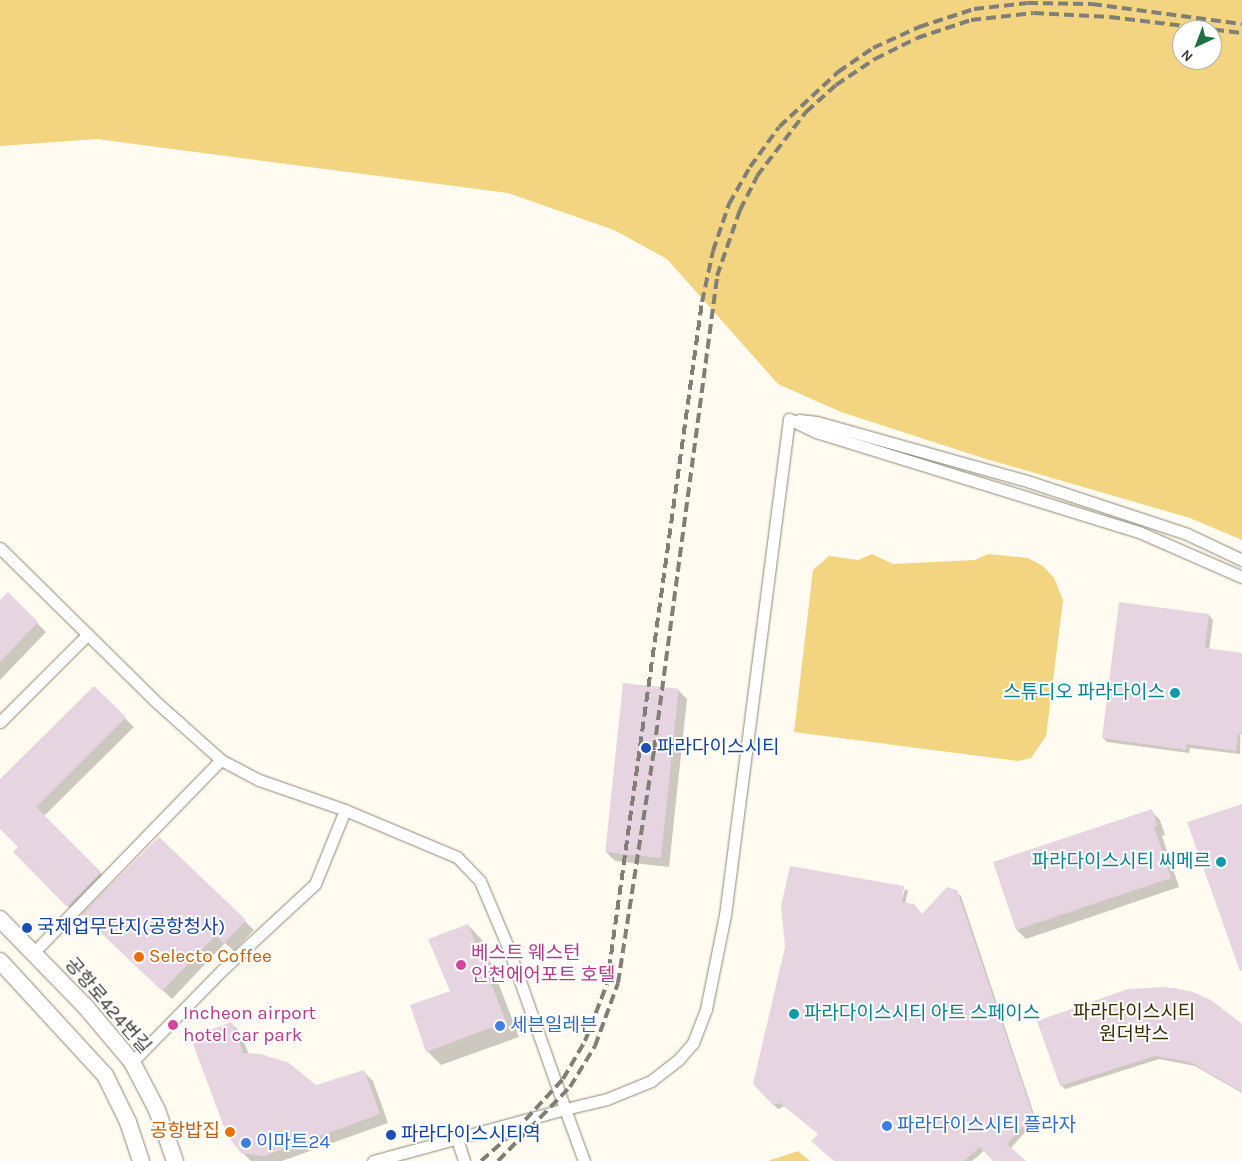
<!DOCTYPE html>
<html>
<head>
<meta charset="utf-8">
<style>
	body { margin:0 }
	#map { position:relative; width:1242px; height:1161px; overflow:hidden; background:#fffbf0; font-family:Karla,"Noto Sans KR",sans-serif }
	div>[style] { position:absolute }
	.green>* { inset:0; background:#f3d581 }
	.shadow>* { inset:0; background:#0003 }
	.building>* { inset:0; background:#e6d5e1; transform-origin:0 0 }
	.roads { filter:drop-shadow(0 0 1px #8c8676) drop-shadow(0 0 1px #8c8676) }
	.street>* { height:11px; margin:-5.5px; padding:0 5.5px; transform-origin:5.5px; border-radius:5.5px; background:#fff }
	.secondary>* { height:16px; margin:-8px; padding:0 8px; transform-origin:8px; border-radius:8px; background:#fff }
	.rail>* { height:4px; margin-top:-2px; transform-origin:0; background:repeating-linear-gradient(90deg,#817e76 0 10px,transparent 0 15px) }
	.dots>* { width:14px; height:14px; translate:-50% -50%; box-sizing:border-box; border:2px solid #fff; border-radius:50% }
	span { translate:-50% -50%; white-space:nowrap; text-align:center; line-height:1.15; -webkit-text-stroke:4px #fff; paint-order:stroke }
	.culture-label { font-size:19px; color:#0d838f }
	.right { translate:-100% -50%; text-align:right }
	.left { translate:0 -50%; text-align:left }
	.transit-label { font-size:19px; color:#164399 }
	.hotel-label { font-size:19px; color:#b23c85 }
	.food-label { font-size:19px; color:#c56008 }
	.street-label { font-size:19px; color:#3c3a33 }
	.park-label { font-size:19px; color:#3b2d00 }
	.shop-label { font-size:19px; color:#366cbe }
	.north { position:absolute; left:1172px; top:20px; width:50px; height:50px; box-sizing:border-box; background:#fff; border:1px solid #b1b0ad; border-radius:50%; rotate:223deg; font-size:14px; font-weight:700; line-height:20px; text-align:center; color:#3c3a33 }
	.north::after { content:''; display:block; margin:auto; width:18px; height:22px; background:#1e7142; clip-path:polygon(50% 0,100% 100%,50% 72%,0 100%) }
</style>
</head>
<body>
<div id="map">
	<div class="green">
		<i style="clip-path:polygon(evenodd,0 0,1242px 0,1242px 540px,1190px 518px,983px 458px,841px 412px,778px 384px,667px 259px,614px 230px,508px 193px,97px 139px,0 146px,0 0,1182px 30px,1212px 30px,1212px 60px,1182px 60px,1182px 30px)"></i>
		<i style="clip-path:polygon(872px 554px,893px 564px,975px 560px,988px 554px,1028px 558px,1043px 566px,1054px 578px,1063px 600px,1046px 736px,1031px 758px,1018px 761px,794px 732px,813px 570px,829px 556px,858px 560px)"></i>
		<i style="clip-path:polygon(798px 1151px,810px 1161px,768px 1161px)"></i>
	</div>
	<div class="shadow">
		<i style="clip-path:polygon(8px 594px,46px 632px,0 680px,0 602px)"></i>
		<i style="clip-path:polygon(1120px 603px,1209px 615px,1213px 620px,1209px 650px,1242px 654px,1240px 754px,1190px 748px,1189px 753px,1107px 742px,1103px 738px)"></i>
		<i style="clip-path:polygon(94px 688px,134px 727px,44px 816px,109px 882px,77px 915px,14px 852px,20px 847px,0 827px,0 781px)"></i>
		<i style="clip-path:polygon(678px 690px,687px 699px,669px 867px,615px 861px,606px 852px)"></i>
		<i style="clip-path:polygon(1151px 811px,1160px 820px,1165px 835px,1162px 836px,1179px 887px,1026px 939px,1017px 930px,995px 863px)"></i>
		<i style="clip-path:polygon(159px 838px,254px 930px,234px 951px,225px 943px,172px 999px,92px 923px)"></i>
		<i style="clip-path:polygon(791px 867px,904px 887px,899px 908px,905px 889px,908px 891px,905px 904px,913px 905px,923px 915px,948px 888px,961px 896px,1036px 1120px,1010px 1149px,1024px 1161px,995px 1161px,985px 1150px,972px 1161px,835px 1161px,813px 1141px,819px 1134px,785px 1106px,778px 1109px,754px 1084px,786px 947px,783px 906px)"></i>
		<i style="clip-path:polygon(468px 925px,482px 940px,519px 1037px,441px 1065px,427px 1051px,452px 992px)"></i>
		<i style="clip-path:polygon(1174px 988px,1192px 993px,1242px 1026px,1242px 1093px,1195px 1066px,1159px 1059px,1065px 1089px,1061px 1085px,1128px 990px)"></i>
		<i style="clip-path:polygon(231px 1023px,240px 1032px,249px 1055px,316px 1086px,364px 1072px,373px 1081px,388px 1123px,282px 1161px,251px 1161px,233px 1143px,195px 1044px)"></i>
	</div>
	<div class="building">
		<i style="clip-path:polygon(8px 592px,38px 622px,0 662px,0 600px)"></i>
		<i style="clip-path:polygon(1119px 602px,1209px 614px,1205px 648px,1242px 653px,1242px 735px,1238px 734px,1236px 751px,1186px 744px,1186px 750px,1102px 738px)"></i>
		<i style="left:623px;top:683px;width:56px;height:170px;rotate:6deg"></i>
		<i style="clip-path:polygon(94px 686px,126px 717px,36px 807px,101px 872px,67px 907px,13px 852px,18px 847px,0 829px,0 779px)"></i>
		<i style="clip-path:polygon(1242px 804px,1242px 971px,1240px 971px,1187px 822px)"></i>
		<i style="clip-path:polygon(1152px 809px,1157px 826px,1154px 827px,1171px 878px,1016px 930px,993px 862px)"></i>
		<i style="clip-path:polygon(159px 837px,246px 920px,224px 943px,216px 935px,162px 991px,81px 914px)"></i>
		<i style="clip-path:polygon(790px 866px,904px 886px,901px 902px,914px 904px,922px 914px,947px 887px,957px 890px,1033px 1115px,1007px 1144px,1026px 1161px,993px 1161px,980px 1147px,964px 1161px,834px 1161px,811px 1141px,818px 1134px,780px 1103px,773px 1105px,753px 1084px,785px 947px,781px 906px)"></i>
		<i style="clip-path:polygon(468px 924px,506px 1022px,426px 1052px,410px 1005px,450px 991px,428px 939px)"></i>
		<i style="clip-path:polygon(1164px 987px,1193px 992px,1211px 1000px,1242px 1024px,1242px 1092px,1190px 1062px,1155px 1056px,1060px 1086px,1037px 1021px,1128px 989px)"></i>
		<i style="clip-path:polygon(232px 1022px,243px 1053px,261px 1054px,289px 1063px,316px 1085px,364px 1070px,380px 1114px,264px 1156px,241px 1153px,227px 1135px,193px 1044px,209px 1035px,207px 1031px)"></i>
	</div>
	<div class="roads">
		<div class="street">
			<i style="left:789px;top:419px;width:30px;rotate:26deg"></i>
			<i style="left:816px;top:432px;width:338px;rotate:17.2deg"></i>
			<i style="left:1139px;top:532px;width:112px;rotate:23.6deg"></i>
			<i style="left:799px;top:420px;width:18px;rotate:6deg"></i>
			<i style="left:817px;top:422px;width:221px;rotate:15.7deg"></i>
			<i style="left:1030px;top:482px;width:165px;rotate:18.3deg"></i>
			<i style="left:1187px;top:534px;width:61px;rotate:25.3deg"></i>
			<i style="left:0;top:548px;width:216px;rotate:44.6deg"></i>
			<i style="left:154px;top:700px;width:90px;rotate:41.8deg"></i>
			<i style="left:221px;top:760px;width:43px;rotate:27.8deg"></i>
			<i style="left:259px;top:780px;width:91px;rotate:19.2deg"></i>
			<i style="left:345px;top:810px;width:121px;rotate:22.8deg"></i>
			<i style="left:457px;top:857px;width:33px;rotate:46deg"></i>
			<i style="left:480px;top:881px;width:72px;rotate:67deg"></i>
			<i style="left:508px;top:947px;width:172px;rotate:70.6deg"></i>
			<i style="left:565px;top:1109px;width:199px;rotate:164.8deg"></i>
			<i style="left:0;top:722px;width:124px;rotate:-45deg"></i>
			<i style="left:33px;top:953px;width:269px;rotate:-45.8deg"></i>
			<i style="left:132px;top:1062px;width:127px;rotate:-45.6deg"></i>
			<i style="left:221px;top:971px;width:128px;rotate:-42.8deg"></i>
			<i style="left:315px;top:884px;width:80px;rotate:-67.9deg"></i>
			<i style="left:457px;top:1139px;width:23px;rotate:72deg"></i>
			<i style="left:584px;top:1161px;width:55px;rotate:-110.1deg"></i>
			<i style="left:565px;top:1109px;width:43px;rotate:-13.4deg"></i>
			<i style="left:607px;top:1099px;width:48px;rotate:-22.2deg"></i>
			<i style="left:651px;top:1081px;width:36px;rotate:-38deg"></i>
			<i style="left:679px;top:1059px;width:21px;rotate:-49deg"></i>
			<i style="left:693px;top:1043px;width:36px;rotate:-69deg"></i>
			<i style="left:706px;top:1009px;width:96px;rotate:-78.6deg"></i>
			<i style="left:725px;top:915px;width:500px;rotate:-82.65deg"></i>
		</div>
		<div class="secondary">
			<i style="left:0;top:919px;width:122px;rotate:45.7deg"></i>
			<i style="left:85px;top:1006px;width:73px;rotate:50deg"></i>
			<i style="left:132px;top:1062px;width:54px;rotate:62.5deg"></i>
			<i style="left:157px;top:1110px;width:54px;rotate:70.6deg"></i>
			<i style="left:0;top:961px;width:155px;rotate:47.4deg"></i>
			<i style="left:105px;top:1075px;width:52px;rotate:63.9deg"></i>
			<i style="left:128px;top:1122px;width:41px;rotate:71.6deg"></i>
		</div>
	</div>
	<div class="rail">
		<i style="left:481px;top:1161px;width:45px;rotate:-41.4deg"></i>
		<i style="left:515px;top:1131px;width:71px;rotate:-47.3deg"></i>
		<i style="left:563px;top:1079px;width:44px;rotate:-59.9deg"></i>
		<i style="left:585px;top:1041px;width:61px;rotate:-68.9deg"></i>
		<i style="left:607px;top:984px;width:689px;rotate:-82.07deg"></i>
		<i style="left:702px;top:302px;width:52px;rotate:-77.8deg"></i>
		<i style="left:713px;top:251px;width:50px;rotate:-71.2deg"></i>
		<i style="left:729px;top:204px;width:43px;rotate:-60.4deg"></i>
		<i style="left:750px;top:167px;width:49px;rotate:-54.1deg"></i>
		<i style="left:779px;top:127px;width:81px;rotate:-43deg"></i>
		<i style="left:838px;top:72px;width:42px;rotate:-34.4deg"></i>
		<i style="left:873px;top:48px;width:51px;rotate:-24.5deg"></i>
		<i style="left:919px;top:27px;width:58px;rotate:-18.1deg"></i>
		<i style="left:974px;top:9px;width:54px;rotate:-6.3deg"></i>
		<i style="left:1028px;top:3px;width:64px;rotate:0.9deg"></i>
		<i style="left:1092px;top:4px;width:151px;rotate:7.6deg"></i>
		<i style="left:498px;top:1161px;width:103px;rotate:-45.8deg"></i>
		<i style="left:570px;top:1087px;width:48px;rotate:-58.6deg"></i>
		<i style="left:595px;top:1046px;width:67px;rotate:-69.9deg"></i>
		<i style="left:618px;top:983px;width:236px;rotate:-81.2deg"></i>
		<i style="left:654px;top:750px;width:478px;rotate:-82.4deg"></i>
		<i style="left:717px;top:276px;width:70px;rotate:-70.8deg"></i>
		<i style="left:740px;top:210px;width:38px;rotate:-63deg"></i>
		<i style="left:757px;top:176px;width:81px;rotate:-52.6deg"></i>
		<i style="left:806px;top:112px;width:40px;rotate:-42deg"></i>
		<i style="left:836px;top:85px;width:47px;rotate:-33.7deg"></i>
		<i style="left:875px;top:59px;width:47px;rotate:-26.6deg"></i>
		<i style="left:917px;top:38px;width:57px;rotate:-18.4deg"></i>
		<i style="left:971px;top:20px;width:63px;rotate:-6.3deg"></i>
		<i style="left:1034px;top:13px;width:76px;rotate:3deg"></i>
		<i style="left:1110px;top:17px;width:133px;rotate:6.9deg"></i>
	</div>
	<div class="dots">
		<i style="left:1175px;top:693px;background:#0f9aa8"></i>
		<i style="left:646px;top:748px;background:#1a4fb4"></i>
		<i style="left:1221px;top:862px;background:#0f9aa8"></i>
		<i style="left:27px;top:928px;background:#1a4fb4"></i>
		<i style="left:139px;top:957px;background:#e8710a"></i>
		<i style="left:461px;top:965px;background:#d1479c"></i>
		<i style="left:794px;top:1014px;background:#0f9aa8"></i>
		<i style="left:173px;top:1025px;background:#d1479c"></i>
		<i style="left:500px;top:1026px;background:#3f7fe0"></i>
		<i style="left:887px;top:1126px;background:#3f7fe0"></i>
		<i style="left:230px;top:1132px;background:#e8710a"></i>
		<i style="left:391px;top:1135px;background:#1a4fb4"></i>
		<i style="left:246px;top:1143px;background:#3f7fe0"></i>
	</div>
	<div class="culture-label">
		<span class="right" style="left:1165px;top:693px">스튜디오 파라다이스</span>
		<span class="right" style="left:1211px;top:862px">파라다이스시티 씨메르</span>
		<span class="left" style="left:804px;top:1014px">파라다이스시티 아트 스페이스</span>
	</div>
	<div class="transit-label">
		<span class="left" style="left:657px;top:748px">파라다이스시티</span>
		<span class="left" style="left:37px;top:928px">국제업무단지(공항청사)</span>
		<span class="left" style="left:401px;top:1135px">파라다이스시티역</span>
	</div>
	<div class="hotel-label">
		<span class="left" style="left:471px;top:965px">베스트 웨스턴<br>인천에어포트 호텔</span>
		<span class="left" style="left:183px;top:1025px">Incheon airport<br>hotel car park</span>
	</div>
	<div class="food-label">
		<span class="left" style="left:149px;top:957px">Selecto Coffee</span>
		<span class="right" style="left:220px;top:1132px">공항밥집</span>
	</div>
	<div class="street-label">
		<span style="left:107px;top:1006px;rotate:49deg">공항로424번길</span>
	</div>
	<div class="park-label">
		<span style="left:1134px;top:1024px">파라다이스시티<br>원더박스</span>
	</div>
	<div class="shop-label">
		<span class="left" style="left:510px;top:1026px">세븐일레븐</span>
		<span class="left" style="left:897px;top:1126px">파라다이스시티 플라자</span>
		<span class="left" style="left:256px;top:1143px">이마트24</span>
	</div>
	<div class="north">N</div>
</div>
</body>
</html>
